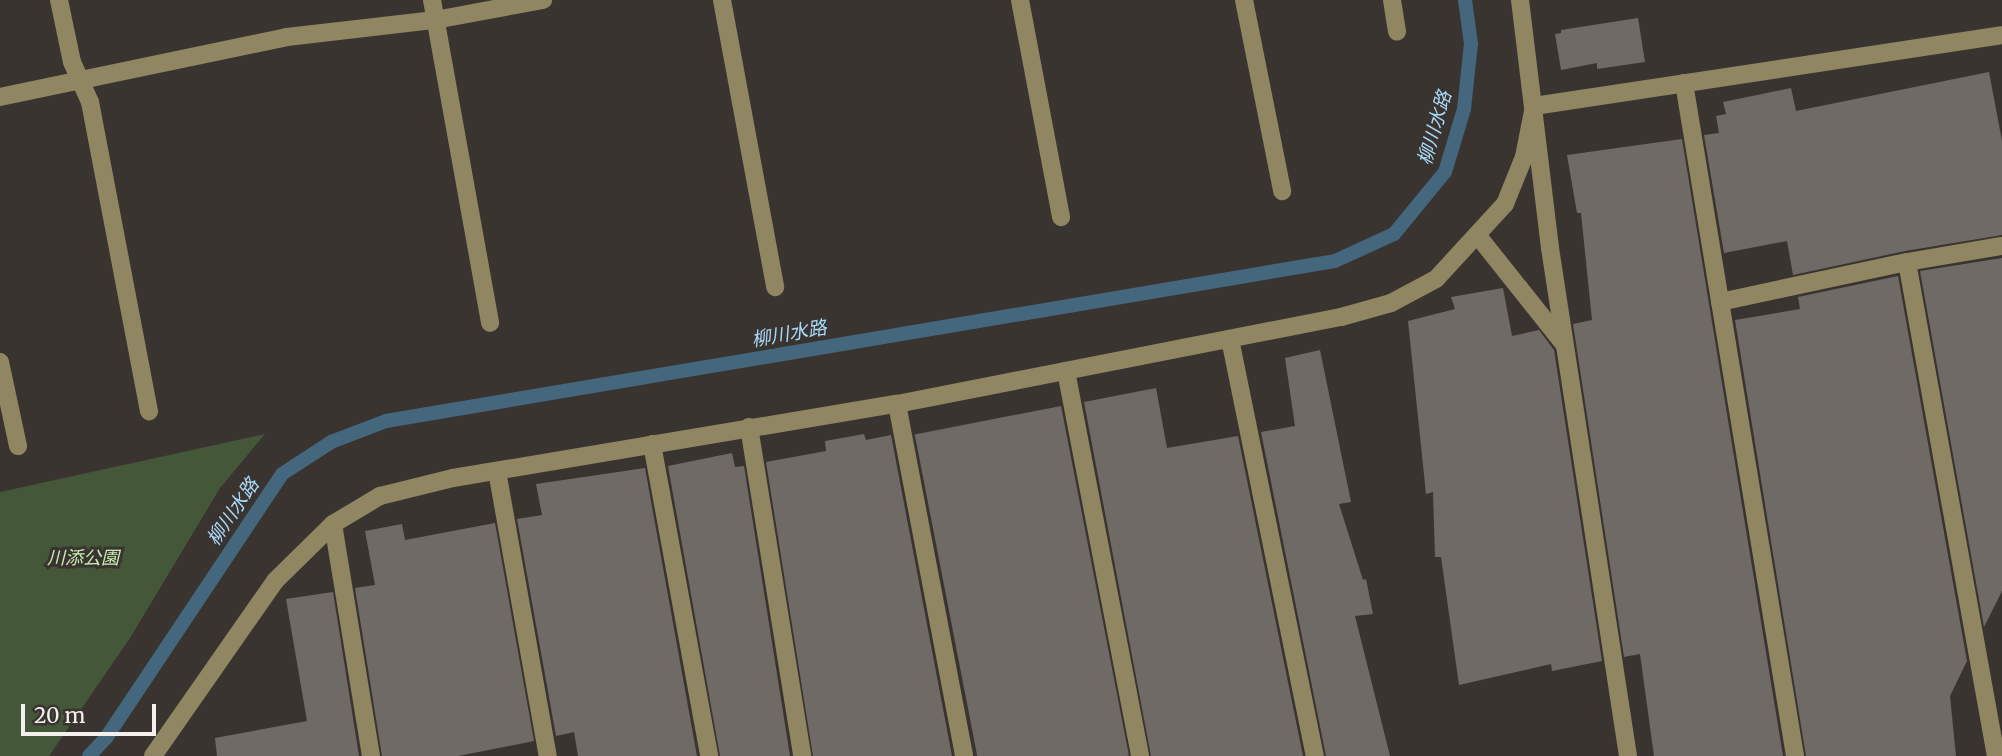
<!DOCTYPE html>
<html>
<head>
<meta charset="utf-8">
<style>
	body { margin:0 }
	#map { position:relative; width:2002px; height:756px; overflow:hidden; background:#3a3431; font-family:Merriweather,"Noto Sans JP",serif }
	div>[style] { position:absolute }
	.green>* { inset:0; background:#445738 }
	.stream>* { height:14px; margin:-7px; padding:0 7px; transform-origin:7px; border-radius:7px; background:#44677e }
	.building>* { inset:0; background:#706a67; transform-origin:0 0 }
	.minor>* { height:18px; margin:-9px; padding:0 9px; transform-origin:9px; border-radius:9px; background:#908662 }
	span { translate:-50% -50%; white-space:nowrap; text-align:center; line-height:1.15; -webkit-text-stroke:6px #3a3431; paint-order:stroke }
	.park-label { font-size:18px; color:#c8ecb3; font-style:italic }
	.water-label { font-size:19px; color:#a9d9f9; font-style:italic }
	.scale { position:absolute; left:21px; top:704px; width:135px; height:32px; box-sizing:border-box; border:4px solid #f4f0ee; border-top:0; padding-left:9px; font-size:21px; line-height:24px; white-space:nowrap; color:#f4f0ee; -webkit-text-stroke:5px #3a3431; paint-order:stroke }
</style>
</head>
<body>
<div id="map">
	<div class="green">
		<i style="clip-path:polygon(265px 434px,220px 488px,130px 638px,49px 756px,0 756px,0 492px)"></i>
	</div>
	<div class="stream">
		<i style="left:89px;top:756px;width:25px;rotate:-47deg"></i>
		<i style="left:106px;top:738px;width:317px;rotate:-56.3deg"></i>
		<i style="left:282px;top:474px;width:59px;rotate:-33.1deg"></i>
		<i style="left:331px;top:442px;width:59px;rotate:-20.9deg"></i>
		<i style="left:386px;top:421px;width:962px;rotate:-9.57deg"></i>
		<i style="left:1335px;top:261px;width:65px;rotate:-24.6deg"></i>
		<i style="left:1394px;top:234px;width:80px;rotate:-50.6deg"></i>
		<i style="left:1445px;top:172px;width:66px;rotate:-73.2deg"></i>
		<i style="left:1464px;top:109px;width:65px;rotate:-83.9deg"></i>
		<i style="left:1471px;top:44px;width:44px;rotate:-97.8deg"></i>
	</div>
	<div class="building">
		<i style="clip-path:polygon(1638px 18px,1645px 62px,1597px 69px,1597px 63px,1561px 70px,1555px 34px,1561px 33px,1561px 30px)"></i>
		<i style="clip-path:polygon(1989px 72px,2002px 141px,2002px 235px,1905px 251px,1793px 275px,1787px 241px,1724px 253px,1704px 135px,1719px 133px,1716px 116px,1726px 114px,1723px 102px,1791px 88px,1796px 111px)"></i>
		<i style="clip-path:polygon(1682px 139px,1709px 304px,1783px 756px,1654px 756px,1640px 654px,1624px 657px,1573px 324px,1592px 320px,1581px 213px,1577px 213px,1567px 155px)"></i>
		<i style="clip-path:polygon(2002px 258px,2002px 591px,1984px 627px,1920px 271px)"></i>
		<i style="clip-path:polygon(1898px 276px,1967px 661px,1950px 696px,1956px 756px,1806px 756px,1735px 320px,1800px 309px,1798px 297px)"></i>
		<i style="clip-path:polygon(1503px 288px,1512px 336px,1539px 330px,1554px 350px,1602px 661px,1552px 671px,1551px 664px,1459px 685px,1441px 557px,1435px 557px,1433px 492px,1426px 494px,1408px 321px,1455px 309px,1451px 297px)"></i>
		<i style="clip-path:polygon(1320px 350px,1351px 502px,1339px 504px,1363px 580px,1366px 579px,1373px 614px,1355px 616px,1390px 756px,1326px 756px,1261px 432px,1295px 426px,1285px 358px)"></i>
		<i style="clip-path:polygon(1156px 388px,1167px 448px,1238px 436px,1303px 756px,1151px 756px,1084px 402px)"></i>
		<i style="left:1061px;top:406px;width:356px;height:149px;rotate:79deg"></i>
		<i style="clip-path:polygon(864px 434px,866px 440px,891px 435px,952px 756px,813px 756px,766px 462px,826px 451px,825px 441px)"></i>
		<i style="clip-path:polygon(732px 453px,735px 467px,744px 466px,790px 756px,720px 756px,668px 466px)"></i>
		<i style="clip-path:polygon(645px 468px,697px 756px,578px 756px,574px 732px,556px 736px,517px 519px,542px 515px,536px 484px)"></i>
		<i style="clip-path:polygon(495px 523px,534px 741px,458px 756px,382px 756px,355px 588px,375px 585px,365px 531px,402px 524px,405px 540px)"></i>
		<i style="clip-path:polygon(333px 592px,359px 756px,217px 756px,215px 738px,307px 721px,286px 599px)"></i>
	</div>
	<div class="minor">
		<i style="left:59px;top:0;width:63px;rotate:78.2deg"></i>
		<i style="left:72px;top:62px;width:44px;rotate:65.8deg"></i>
		<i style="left:90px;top:102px;width:315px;rotate:79.2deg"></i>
		<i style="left:432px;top:0;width:328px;rotate:79.8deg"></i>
		<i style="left:722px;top:0;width:292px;rotate:79.5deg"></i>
		<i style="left:1020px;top:0;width:221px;rotate:79.3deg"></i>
		<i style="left:1244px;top:0;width:195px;rotate:78.7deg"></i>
		<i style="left:1392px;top:0;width:32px;rotate:81deg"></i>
		<i style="left:1520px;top:0;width:250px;rotate:83.1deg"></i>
		<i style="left:1550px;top:248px;width:514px;rotate:81.27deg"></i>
		<i style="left:1684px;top:83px;width:682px;rotate:80.63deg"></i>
		<i style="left:0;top:97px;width:293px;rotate:-11.8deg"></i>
		<i style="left:287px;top:37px;width:149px;rotate:-6.6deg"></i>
		<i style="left:435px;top:20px;width:110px;rotate:-10.5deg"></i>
		<i style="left:1534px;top:106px;width:473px;rotate:-8.6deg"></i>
		<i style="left:1478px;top:236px;width:138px;rotate:51.5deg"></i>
		<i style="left:1907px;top:262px;width:502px;rotate:79.79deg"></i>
		<i style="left:1720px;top:302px;width:191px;rotate:-12.1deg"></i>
		<i style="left:1907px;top:262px;width:96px;rotate:-9.6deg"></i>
		<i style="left:1230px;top:339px;width:426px;rotate:78.5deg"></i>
		<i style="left:0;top:362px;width:86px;rotate:77.9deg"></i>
		<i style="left:1066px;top:371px;width:392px;rotate:79.1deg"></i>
		<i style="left:897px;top:404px;width:358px;rotate:79.2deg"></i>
		<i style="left:749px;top:427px;width:333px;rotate:80.8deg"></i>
		<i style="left:652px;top:444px;width:317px;rotate:79.6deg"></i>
		<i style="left:497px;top:471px;width:290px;rotate:79.9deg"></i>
		<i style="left:333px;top:524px;width:235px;rotate:80.7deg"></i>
		<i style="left:153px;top:756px;width:213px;rotate:-55.1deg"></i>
		<i style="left:275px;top:581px;width:81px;rotate:-44.5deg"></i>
		<i style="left:333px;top:524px;width:55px;rotate:-30.8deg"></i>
		<i style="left:380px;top:496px;width:75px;rotate:-13.9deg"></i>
		<i style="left:453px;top:478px;width:450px;rotate:-9.5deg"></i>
		<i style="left:897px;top:404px;width:452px;rotate:-11.1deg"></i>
		<i style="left:1341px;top:317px;width:52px;rotate:-15.6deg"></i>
		<i style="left:1391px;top:303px;width:51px;rotate:-28.1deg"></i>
		<i style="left:1436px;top:279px;width:102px;rotate:-47.4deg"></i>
		<i style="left:1505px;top:204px;width:51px;rotate:-68deg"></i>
		<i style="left:1524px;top:157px;width:52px;rotate:-78.9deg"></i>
	</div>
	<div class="park-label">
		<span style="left:83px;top:558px">川添公園</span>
	</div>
	<div class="water-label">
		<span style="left:1435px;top:128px;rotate:-74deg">柳川水路</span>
		<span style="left:789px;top:334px;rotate:-10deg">柳川水路</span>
		<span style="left:233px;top:512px;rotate:-56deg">柳川水路</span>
	</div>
	<div class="scale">20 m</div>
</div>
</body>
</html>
